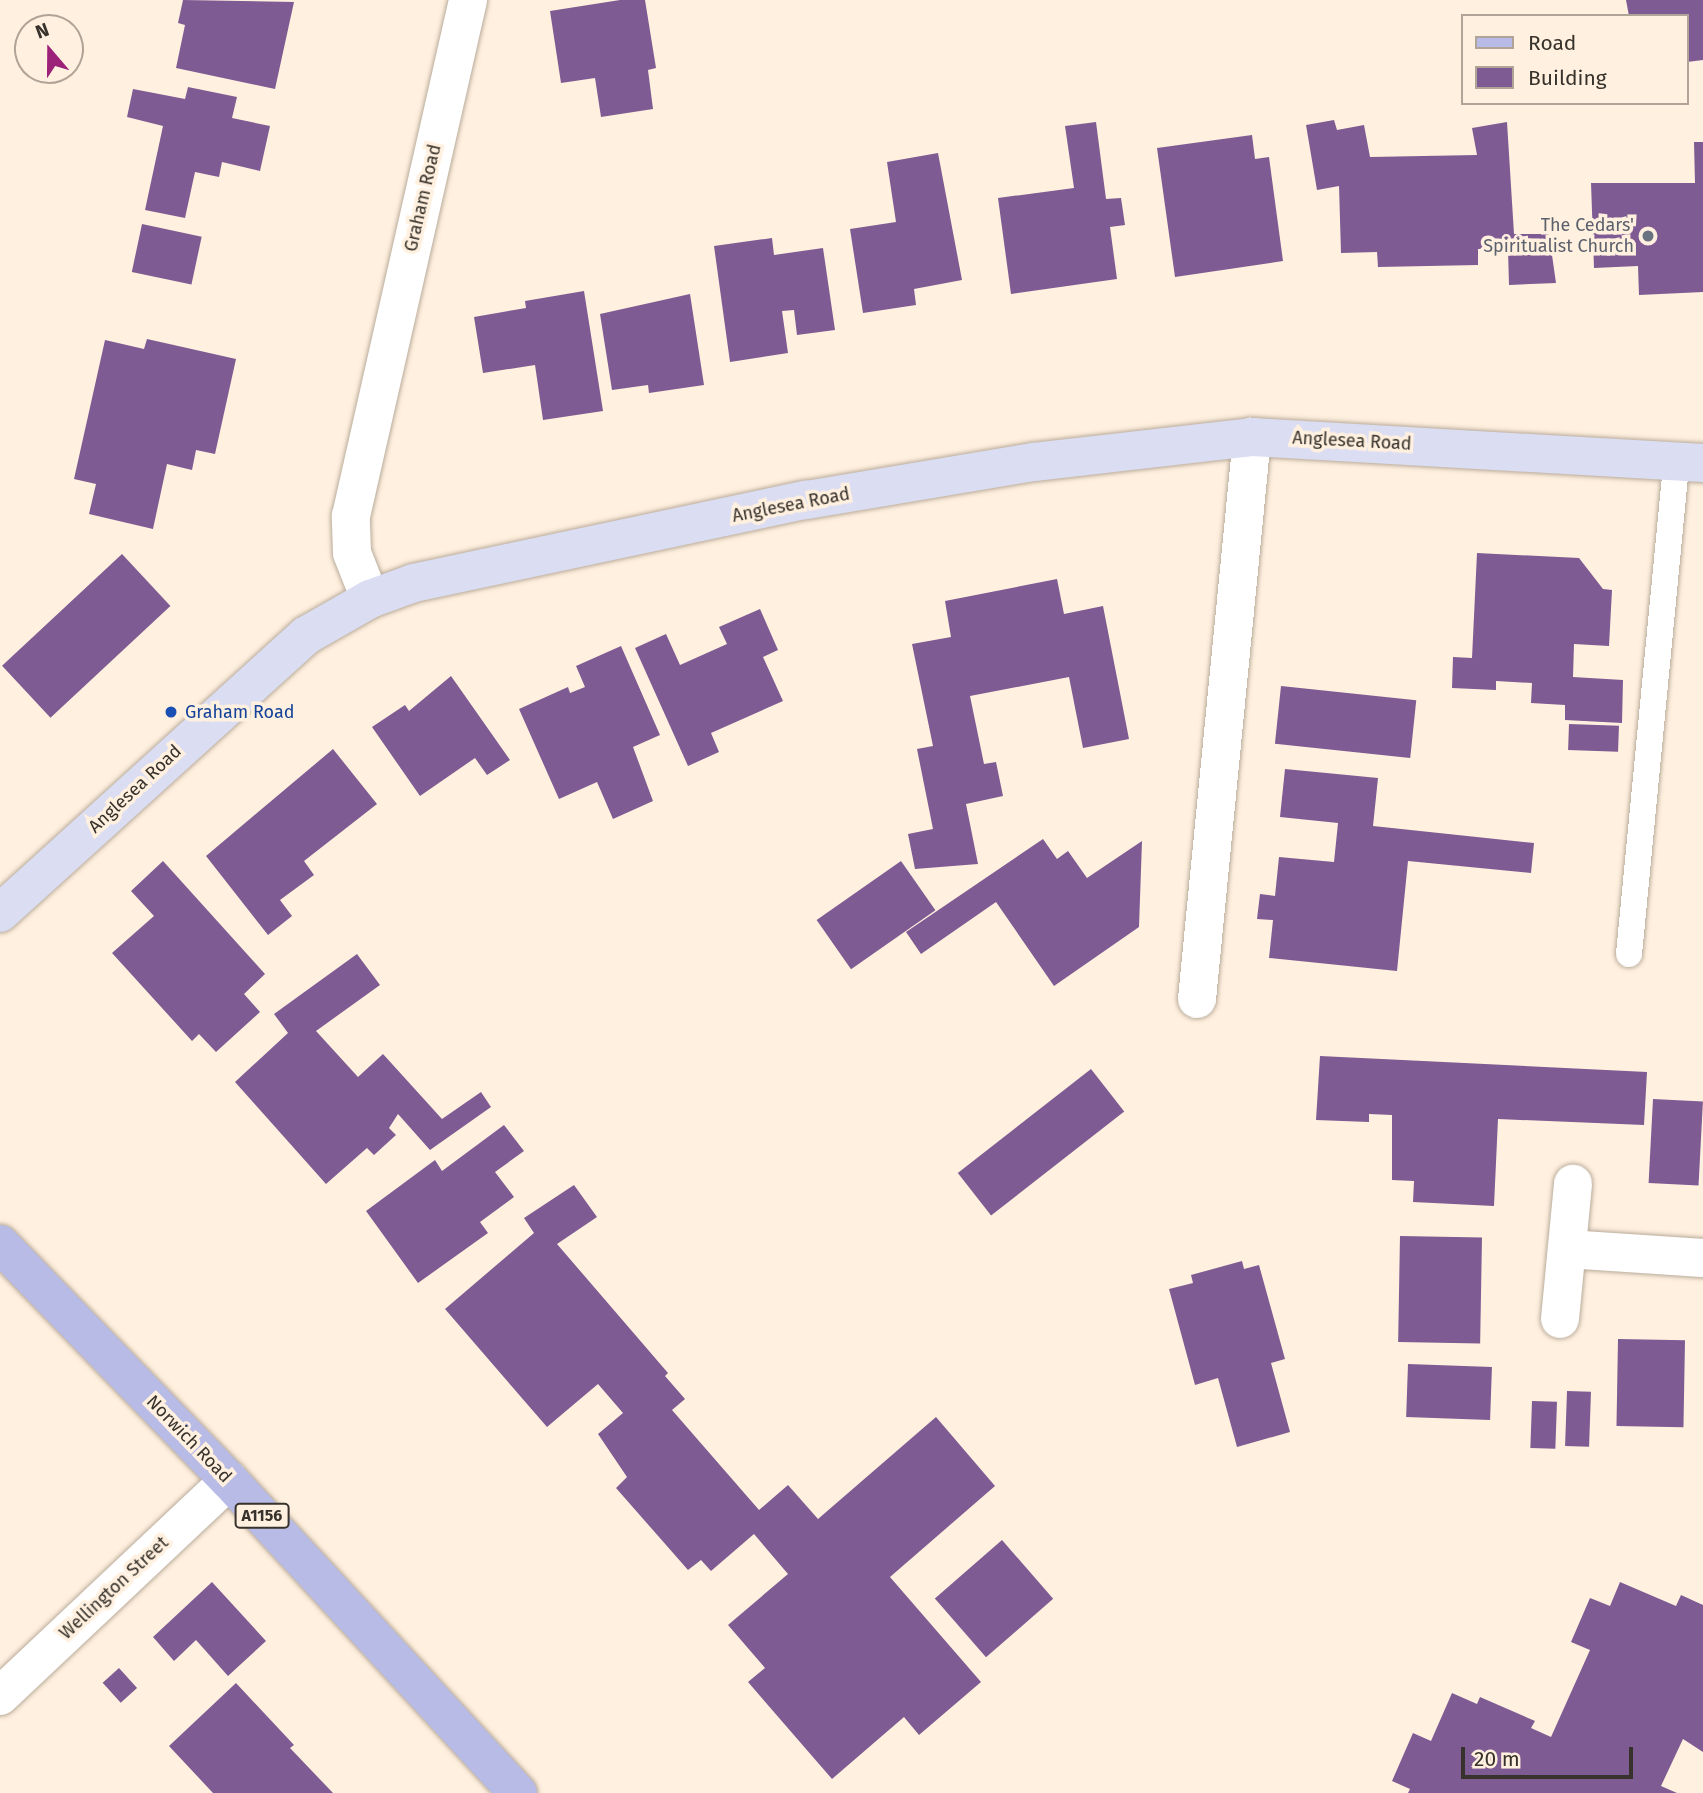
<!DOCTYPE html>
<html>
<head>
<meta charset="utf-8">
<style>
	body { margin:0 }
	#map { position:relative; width:1703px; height:1793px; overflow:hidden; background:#fff0df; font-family:"Fira Sans",sans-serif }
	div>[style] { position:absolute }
	.building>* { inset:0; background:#7f5b93; transform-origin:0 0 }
	.roads { filter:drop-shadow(0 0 2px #baac9c) drop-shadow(0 0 2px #baac9c) }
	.lane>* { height:26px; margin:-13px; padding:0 13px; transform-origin:13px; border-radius:13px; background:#fff }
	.street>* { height:38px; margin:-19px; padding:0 19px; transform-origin:19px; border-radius:19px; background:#fff }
	.secondary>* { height:38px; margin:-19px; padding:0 19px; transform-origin:19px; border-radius:19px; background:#dbddf3 }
	.primary>* { height:38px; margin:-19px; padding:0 19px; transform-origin:19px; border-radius:19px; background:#b7bbe6 }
	.dots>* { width:19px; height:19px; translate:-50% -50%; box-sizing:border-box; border:4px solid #fff0df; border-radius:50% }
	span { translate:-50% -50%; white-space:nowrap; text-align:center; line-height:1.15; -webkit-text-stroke:7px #fff0df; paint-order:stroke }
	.shield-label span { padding:2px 5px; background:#fff0df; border:2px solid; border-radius:5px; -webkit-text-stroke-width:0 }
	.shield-label { font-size:16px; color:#37322b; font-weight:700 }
	.street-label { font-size:18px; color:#37322b }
	.worship-label { font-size:18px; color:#5b616d }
	.right { translate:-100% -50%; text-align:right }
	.transit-label { font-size:18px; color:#164399 }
	.left { translate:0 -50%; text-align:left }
	.legend { position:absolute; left:1461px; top:14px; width:228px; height:91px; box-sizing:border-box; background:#fff0df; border:2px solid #afa497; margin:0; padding:9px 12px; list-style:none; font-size:21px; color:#37322b }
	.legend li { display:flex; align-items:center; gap:14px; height:35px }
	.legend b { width:35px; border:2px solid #afa497 }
	.north { position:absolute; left:14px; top:14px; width:70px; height:70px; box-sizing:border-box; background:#fff0df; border:2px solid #afa497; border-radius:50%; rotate:340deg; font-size:19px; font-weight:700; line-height:28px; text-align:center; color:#37322b }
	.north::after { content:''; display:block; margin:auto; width:24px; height:32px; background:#9c2178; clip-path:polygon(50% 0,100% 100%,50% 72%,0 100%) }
	.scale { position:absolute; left:1461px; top:1747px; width:172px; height:32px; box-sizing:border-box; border:4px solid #37322b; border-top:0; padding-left:9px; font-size:21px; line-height:24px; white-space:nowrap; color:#37322b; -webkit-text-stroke:5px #fff0df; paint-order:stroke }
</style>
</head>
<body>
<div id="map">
	<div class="building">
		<i style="clip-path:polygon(183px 0,294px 2px,275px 89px,176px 68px,185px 25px,178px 23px)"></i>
		<i style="clip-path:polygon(620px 0,645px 0,656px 68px,648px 70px,653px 109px,601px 117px,595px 78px,561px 83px,550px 11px)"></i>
		<i style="clip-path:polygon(1626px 0,1703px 0,1703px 60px,1687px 62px,1687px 16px,1629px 16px)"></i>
		<i style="clip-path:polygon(188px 87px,237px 97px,232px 118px,270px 126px,260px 171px,222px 162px,219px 177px,195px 172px,185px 218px,145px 210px,163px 126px,127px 117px,133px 89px,185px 99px)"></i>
		<i style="clip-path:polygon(1334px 120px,1337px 130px,1364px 125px,1370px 157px,1477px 155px,1472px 128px,1507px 122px,1514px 234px,1549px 234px,1556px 283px,1509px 285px,1508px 249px,1478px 249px,1478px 265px,1378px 267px,1377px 252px,1341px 253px,1339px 186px,1317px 190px,1306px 125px)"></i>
		<i style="clip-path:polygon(1096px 122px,1106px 199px,1121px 198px,1125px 225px,1110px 227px,1117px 279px,1011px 294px,998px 198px,1074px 188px,1065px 126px)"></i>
		<i style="clip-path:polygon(1252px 135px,1255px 159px,1269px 157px,1283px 261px,1175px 277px,1157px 148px)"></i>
		<i style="clip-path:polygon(1694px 142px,1703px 142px,1703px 292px,1639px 295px,1638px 266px,1594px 268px,1591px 183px,1695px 183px)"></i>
		<i style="clip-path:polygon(938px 153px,962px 280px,914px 289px,916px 305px,863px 313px,850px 229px,896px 222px,887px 162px)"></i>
		<i style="left:142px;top:224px;width:61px;height:49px;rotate:12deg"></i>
		<i style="clip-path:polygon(772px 238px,774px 255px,823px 248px,835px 330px,797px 335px,794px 310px,782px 311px,788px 353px,730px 362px,714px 246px)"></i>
		<i style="clip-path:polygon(584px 291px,603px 411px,543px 420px,535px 365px,483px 373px,474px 317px,526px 308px,525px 301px)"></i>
		<i style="clip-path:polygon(690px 294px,704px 385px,649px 393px,648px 385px,612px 390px,600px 314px)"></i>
		<i style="clip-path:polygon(147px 339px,236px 359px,215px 454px,196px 450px,192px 470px,167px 464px,153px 529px,89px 514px,96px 484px,74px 479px,105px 340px,144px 349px)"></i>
		<i style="clip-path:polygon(1477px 553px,1579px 558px,1603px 589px,1612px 590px,1609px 646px,1574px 644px,1573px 677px,1623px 680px,1622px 723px,1565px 720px,1565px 705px,1531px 703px,1532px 683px,1496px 681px,1496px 690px,1452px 688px,1453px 657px,1472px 658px)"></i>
		<i style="left:122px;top:554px;width:71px;height:164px;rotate:47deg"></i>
		<i style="clip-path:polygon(1057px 579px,1064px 614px,1103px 606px,1129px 739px,1083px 748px,1069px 677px,970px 696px,984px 764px,996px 762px,1003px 796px,966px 804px,978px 864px,915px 869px,908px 834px,933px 829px,917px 749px,933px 746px,912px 644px,951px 637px,945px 601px)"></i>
		<i style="clip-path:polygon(760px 609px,778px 650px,763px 657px,783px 701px,711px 733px,719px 752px,688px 766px,635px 648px,666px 634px,680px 665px,727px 644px,719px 627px)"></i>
		<i style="clip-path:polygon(621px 646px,660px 735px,633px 747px,653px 801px,613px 819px,597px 782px,559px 799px,519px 709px,568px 687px,570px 693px,585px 687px,576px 666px)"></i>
		<i style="clip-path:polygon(451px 676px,510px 760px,487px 775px,475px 758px,420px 796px,372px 727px,405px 705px,409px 711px)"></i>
		<i style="left:1281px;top:686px;width:136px;height:58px;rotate:6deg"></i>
		<i style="left:1569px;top:724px;width:50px;height:26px;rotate:2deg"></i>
		<i style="clip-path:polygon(333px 749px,377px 804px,304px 861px,314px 875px,280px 900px,292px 916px,268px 935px,206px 856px)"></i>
		<i style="clip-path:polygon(1285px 769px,1378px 778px,1373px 826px,1534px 843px,1531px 873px,1408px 861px,1397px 971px,1269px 958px,1273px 920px,1257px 919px,1260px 894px,1275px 896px,1279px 857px,1334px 862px,1338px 823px,1280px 817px)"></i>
		<i style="clip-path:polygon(1043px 839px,1057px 859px,1068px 851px,1087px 878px,1142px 841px,1139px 927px,1054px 986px,996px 902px,921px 954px,906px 932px)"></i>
		<i style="clip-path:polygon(163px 861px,265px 974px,244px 994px,260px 1012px,216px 1052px,199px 1034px,192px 1041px,112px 953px,154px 916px,131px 891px)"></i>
		<i style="left:901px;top:861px;width:60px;height:103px;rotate:55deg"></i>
		<i style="clip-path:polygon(357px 954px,380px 985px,316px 1031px,358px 1077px,383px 1054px,442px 1119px,481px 1092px,491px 1107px,430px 1150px,398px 1114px,389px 1128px,396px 1135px,374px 1155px,367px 1148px,326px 1184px,235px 1082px,288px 1033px,274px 1014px)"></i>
		<i style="clip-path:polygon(1320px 1056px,1647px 1072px,1644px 1125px,1498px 1119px,1494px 1206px,1413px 1202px,1414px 1181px,1392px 1180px,1392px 1115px,1369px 1114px,1369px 1122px,1316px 1120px)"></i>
		<i style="left:1091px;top:1069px;width:54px;height:169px;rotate:52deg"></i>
		<i style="left:1653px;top:1099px;width:50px;height:84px;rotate:3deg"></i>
		<i style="clip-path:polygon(504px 1125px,524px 1151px,495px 1172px,514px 1197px,480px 1222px,488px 1233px,418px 1283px,366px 1211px,435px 1160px,442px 1171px)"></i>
		<i style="clip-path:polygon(574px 1185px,597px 1217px,557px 1244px,668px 1373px,665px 1376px,685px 1399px,672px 1410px,759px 1510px,788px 1485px,818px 1519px,936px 1417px,995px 1486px,890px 1577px,981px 1682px,919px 1735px,904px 1717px,832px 1779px,748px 1682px,765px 1668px,728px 1625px,788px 1574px,754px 1534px,711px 1571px,701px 1560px,688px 1570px,616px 1488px,627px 1477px,598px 1434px,623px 1413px,598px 1384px,547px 1427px,445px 1309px,534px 1233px,524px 1218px)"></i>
		<i style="left:1400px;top:1236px;width:82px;height:106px;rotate:1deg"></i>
		<i style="clip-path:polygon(1242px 1261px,1244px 1269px,1259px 1265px,1285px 1359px,1271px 1363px,1290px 1432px,1237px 1447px,1218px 1378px,1195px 1385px,1169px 1289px,1193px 1283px,1191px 1275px)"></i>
		<i style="left:1618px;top:1339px;width:67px;height:87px;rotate:1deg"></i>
		<i style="left:1408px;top:1364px;width:84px;height:53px;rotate:2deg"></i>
		<i style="left:1567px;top:1391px;width:24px;height:55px;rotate:2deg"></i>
		<i style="left:1532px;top:1401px;width:25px;height:47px;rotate:2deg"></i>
		<i style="left:1002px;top:1540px;width:78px;height:89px;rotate:49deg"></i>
		<i style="clip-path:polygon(212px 1582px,266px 1641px,228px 1676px,196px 1640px,174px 1661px,153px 1637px)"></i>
		<i style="clip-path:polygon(1620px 1582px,1676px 1606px,1681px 1595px,1703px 1605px,1703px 1752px,1683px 1739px,1661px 1786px,1677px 1793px,1408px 1793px,1410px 1789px,1392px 1781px,1413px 1733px,1431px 1741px,1452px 1693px,1477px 1704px,1480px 1697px,1535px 1721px,1531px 1728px,1551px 1737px,1590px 1650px,1571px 1642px,1590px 1598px,1610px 1606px)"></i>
		<i style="left:119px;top:1668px;width:27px;height:22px;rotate:48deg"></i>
		<i style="clip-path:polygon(236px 1683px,294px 1745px,290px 1748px,333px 1793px,213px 1793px,169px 1746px)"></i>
	</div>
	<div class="roads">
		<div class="lane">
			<i style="left:1629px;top:954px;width:494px;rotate:-84.5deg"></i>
		</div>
		<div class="street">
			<i style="left:370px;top:599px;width:49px;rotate:-111.4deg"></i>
			<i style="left:352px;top:553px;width:37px;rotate:-92deg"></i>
			<i style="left:351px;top:516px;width:529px;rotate:-77.22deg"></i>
			<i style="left:1197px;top:999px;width:565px;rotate:-84.41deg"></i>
			<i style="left:1567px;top:1249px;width:136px;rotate:3.8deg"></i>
			<i style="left:1560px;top:1319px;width:136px;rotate:-84.5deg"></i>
			<i style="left:0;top:1696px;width:315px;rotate:-43.3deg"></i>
		</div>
		<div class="secondary">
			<i style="left:0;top:913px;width:414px;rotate:-42.2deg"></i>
			<i style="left:307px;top:635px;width:73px;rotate:-29.7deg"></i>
			<i style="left:370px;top:599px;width:47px;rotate:-20deg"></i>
			<i style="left:414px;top:583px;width:401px;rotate:-12deg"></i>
			<i style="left:806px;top:500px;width:231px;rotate:-9.5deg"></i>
			<i style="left:1034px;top:462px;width:219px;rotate:-6.5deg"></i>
			<i style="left:1252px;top:437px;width:452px;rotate:3.3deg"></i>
		</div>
		<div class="primary">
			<i style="left:0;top:1244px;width:329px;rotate:45.9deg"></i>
			<i style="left:229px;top:1480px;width:426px;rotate:47.3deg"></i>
		</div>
	</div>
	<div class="dots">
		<i style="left:1648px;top:236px;background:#6b7280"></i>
		<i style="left:171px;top:712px;background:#1a4fb4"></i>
	</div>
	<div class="shield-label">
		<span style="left:262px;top:1516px">A1156</span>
	</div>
	<div class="street-label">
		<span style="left:423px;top:198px;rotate:-77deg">Graham Road</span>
		<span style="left:1352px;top:441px;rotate:3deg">Anglesea Road</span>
		<span style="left:791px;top:505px;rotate:-11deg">Anglesea Road</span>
		<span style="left:135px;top:789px;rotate:-43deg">Anglesea Road</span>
		<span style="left:189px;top:1439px;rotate:46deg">Norwich Road</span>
		<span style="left:114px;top:1588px;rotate:-43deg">Wellington Street</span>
	</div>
	<div class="worship-label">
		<span class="right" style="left:1634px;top:236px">The Cedars'<br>Spiritualist Church</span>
	</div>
	<div class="transit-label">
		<span class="left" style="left:185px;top:712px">Graham Road</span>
	</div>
	<ul class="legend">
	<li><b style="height:9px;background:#b7bbe6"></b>Road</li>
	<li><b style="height:19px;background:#7f5b93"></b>Building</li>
	</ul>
	<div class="north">N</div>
	<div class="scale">20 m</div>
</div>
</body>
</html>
